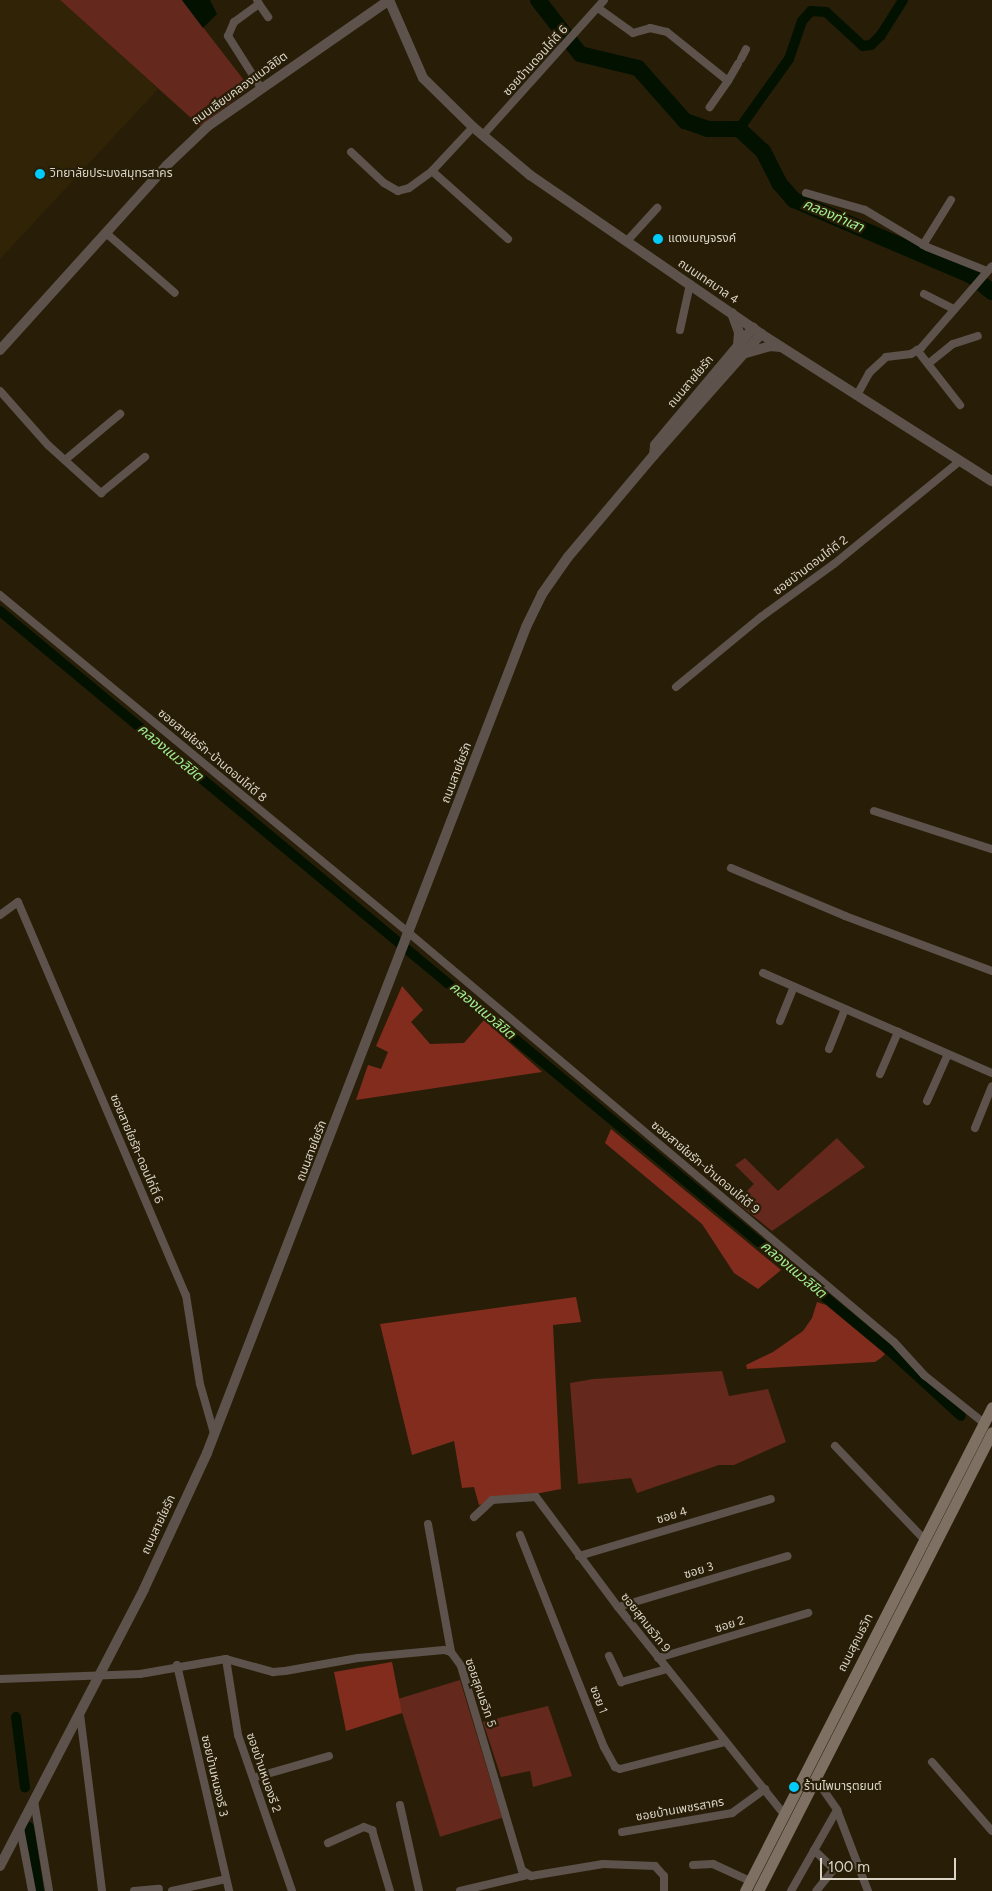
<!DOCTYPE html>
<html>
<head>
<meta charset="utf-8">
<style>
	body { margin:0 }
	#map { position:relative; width:992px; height:1891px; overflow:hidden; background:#281e08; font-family:Figtree,"Noto Sans Thai",sans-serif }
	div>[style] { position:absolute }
	.built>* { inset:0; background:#312406 }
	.green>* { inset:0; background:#64281d; transform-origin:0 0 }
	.forest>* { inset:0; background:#822c1e }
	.water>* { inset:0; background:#021100 }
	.canal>* { height:10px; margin:-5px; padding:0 5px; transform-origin:5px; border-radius:5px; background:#021100 }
	.river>* { height:16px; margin:-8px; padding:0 8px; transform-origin:8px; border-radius:8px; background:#021100 }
	.minor>* { height:8px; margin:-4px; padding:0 4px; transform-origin:4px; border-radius:4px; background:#5d534c }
	.tertiary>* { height:10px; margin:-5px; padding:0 5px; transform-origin:5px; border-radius:5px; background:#5d534c }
	.secondary>* { height:11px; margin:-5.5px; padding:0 5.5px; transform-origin:5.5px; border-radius:5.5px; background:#7f7064 }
	.dots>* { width:14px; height:14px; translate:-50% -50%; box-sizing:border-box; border:2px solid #281e08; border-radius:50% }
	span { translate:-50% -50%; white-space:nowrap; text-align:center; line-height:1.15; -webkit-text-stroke:4.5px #281e08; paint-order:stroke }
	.street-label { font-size:12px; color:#dbd5c7 }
	.poi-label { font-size:12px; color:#dbd5c7 }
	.left { translate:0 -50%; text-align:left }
	.water-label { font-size:14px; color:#a1f291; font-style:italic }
	.scale { position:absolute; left:820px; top:1858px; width:136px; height:22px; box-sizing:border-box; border:2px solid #dbd5c7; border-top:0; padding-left:6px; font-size:15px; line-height:18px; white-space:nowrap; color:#dbd5c7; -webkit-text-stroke:4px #281e08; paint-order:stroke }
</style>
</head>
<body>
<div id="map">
	<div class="built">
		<i style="clip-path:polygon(0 0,60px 0,158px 89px,0 259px)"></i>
	</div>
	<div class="green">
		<i style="clip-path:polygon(60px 0,182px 0,250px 88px,200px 126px)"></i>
		<i style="clip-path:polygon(837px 1138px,865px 1167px,772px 1231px,736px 1202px,754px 1184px,735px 1165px,745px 1158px,778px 1191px)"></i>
		<i style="clip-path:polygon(722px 1371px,729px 1396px,768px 1389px,786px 1442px,734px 1465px,719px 1465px,637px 1493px,631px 1478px,578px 1484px,570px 1383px,593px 1379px)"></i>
		<i style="left:460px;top:1680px;width:144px;height:65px;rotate:73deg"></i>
		<i style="clip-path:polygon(548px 1706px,572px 1776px,533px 1787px,530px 1771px,501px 1777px,483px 1722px)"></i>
	</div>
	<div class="forest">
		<i style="clip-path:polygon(402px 986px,423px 1010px,411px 1022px,430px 1044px,464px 1043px,484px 1020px,542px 1072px,356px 1100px,368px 1065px,381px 1069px,388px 1052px,376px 1046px)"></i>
		<i style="clip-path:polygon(611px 1129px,781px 1270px,758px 1289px,734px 1273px,702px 1224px,605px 1143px)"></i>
		<i style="clip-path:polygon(576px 1297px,581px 1322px,553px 1325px,561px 1489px,479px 1505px,474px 1487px,462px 1488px,454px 1441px,412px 1455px,380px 1324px)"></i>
		<i style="clip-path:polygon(817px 1302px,826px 1305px,885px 1354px,881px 1358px,875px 1362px,747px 1369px,746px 1365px,773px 1352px,803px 1331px,812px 1318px)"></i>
		<i style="clip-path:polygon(392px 1662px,402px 1713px,346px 1731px,334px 1672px)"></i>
	</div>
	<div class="water">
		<i style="clip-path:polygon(182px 0,210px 0,217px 14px,203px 28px)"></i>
	</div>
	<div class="canal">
		<i style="left:739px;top:129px;width:86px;rotate:-54.5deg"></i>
		<i style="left:789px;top:59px;width:40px;rotate:-71.1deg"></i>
		<i style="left:802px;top:21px;width:13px;rotate:-48deg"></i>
		<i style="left:811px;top:11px;width:15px;rotate:4deg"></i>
		<i style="left:826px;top:12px;width:50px;rotate:42.6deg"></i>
		<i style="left:863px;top:46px;width:8px;rotate:-7deg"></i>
		<i style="left:871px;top:45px;width:14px;rotate:-45deg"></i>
		<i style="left:881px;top:35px;width:41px;rotate:-57.8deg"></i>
		<i style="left:0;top:611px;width:1157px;rotate:39.74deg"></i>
		<i style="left:890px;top:1351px;width:96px;rotate:42.5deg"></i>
		<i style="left:16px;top:1717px;width:71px;rotate:82.7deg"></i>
		<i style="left:29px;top:1827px;width:65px;rotate:81.1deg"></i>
	</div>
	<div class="river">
		<i style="left:538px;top:0;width:68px;rotate:52.1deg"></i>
		<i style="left:580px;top:54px;width:60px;rotate:13.6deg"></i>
		<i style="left:638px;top:68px;width:71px;rotate:48.4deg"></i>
		<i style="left:685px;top:121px;width:24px;rotate:19deg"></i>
		<i style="left:708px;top:129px;width:31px"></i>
		<i style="left:739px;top:129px;width:33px;rotate:43deg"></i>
		<i style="left:763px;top:151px;width:36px;rotate:63deg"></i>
		<i style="left:779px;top:183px;width:23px;rotate:49deg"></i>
		<i style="left:794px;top:200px;width:194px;rotate:23.1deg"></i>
		<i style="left:972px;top:276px;width:26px;rotate:39deg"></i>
	</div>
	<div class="minor">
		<i style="left:257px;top:0;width:4px;rotate:63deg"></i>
		<i style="left:259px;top:4px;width:31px;rotate:144deg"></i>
		<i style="left:234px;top:22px;width:15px;rotate:113deg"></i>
		<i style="left:228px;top:36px;width:62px;rotate:57.6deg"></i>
		<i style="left:259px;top:4px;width:16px;rotate:55deg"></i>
		<i style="left:598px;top:8px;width:43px;rotate:35.5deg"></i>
		<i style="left:633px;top:33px;width:18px;rotate:-16deg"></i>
		<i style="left:650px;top:28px;width:17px;rotate:13deg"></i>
		<i style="left:667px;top:32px;width:78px;rotate:38.8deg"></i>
		<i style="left:728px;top:81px;width:32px;rotate:125deg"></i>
		<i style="left:741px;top:59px;width:11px;rotate:-63deg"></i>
		<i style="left:728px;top:81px;width:20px;rotate:-60deg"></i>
		<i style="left:483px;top:135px;width:181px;rotate:-48.1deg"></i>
		<i style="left:351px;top:152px;width:45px;rotate:43.2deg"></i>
		<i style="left:384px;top:183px;width:16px;rotate:30deg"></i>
		<i style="left:398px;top:191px;width:11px;rotate:-15deg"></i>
		<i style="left:409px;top:188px;width:29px;rotate:-36deg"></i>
		<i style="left:432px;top:171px;width:60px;rotate:-47deg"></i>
		<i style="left:432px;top:171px;width:102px;rotate:41.8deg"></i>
		<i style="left:806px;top:193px;width:61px;rotate:16.1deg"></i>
		<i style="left:865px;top:210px;width:72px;rotate:30.8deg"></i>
		<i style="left:927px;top:247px;width:65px;rotate:21.8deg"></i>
		<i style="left:106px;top:233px;width:91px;rotate:41deg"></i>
		<i style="left:627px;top:241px;width:45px;rotate:-47.7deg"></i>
		<i style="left:923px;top:245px;width:53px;rotate:-58.1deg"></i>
		<i style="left:924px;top:294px;width:34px;rotate:27deg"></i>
		<i style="left:680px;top:330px;width:47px;rotate:-77.7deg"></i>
		<i style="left:917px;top:350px;width:70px;rotate:52deg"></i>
		<i style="left:928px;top:364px;width:32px;rotate:-39deg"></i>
		<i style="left:953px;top:344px;width:26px;rotate:-18deg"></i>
		<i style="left:0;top:391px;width:72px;rotate:48.4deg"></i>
		<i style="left:48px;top:445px;width:72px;rotate:42.2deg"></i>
		<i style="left:101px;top:493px;width:57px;rotate:-39.3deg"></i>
		<i style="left:857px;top:395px;width:25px;rotate:-61deg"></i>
		<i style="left:869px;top:373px;width:23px;rotate:-43deg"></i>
		<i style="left:886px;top:357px;width:25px;rotate:-7deg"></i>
		<i style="left:911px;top:354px;width:12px;rotate:-31deg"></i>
		<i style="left:921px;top:348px;width:108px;rotate:-49.1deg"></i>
		<i style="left:65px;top:460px;width:72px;rotate:-39.9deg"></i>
		<i style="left:0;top:595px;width:531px;rotate:39.57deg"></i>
		<i style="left:409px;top:933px;width:634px;rotate:40.14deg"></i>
		<i style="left:894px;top:1342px;width:45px;rotate:47.7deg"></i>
		<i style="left:924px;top:1375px;width:77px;rotate:38.7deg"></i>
		<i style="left:676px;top:687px;width:110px;rotate:-39.5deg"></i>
		<i style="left:761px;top:617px;width:90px;rotate:-36deg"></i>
		<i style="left:834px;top:564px;width:163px;rotate:-39.3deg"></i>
		<i style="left:874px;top:811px;width:124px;rotate:17.9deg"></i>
		<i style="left:731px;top:868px;width:124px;rotate:22.8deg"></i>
		<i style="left:845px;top:916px;width:157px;rotate:20.5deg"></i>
		<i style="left:0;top:915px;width:22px;rotate:-36deg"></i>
		<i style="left:18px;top:902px;width:427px;rotate:66.9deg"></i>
		<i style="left:186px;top:1295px;width:90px;rotate:81.1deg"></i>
		<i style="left:200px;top:1384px;width:51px;rotate:74.1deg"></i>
		<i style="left:763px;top:973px;width:250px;rotate:23.6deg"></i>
		<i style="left:780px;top:1021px;width:37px;rotate:-68deg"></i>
		<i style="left:829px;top:1049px;width:43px;rotate:-68.2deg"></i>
		<i style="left:880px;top:1074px;width:46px;rotate:-66.8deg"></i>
		<i style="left:927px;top:1101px;width:51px;rotate:-65.9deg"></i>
		<i style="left:975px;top:1128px;width:45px;rotate:-68deg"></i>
		<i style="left:835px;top:1446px;width:129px;rotate:46.3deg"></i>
		<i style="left:474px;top:1517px;width:25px;rotate:-43deg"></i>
		<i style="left:492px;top:1500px;width:44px;rotate:-3.9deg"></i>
		<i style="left:536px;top:1497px;width:137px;rotate:53.3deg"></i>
		<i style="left:618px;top:1607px;width:265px;rotate:51.3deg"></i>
		<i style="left:428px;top:1524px;width:130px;rotate:79.8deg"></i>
		<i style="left:520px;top:1535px;width:228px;rotate:68.4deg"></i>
		<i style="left:604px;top:1747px;width:23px;rotate:61deg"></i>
		<i style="left:615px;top:1767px;width:5px;rotate:22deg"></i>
		<i style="left:620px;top:1769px;width:108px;rotate:-14.4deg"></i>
		<i style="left:579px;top:1556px;width:200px;rotate:-16.5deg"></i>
		<i style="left:618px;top:1607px;width:177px;rotate:-16.7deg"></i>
		<i style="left:609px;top:1656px;width:29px;rotate:65deg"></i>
		<i style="left:621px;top:1682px;width:48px;rotate:-15.8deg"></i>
		<i style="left:658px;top:1658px;width:157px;rotate:-16.7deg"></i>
		<i style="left:226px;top:1659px;width:77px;rotate:81deg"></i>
		<i style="left:238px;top:1735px;width:165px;rotate:70.9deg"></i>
		<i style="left:177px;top:1665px;width:232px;rotate:77deg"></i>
		<i style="left:0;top:1679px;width:140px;rotate:-2deg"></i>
		<i style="left:140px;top:1674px;width:87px;rotate:-9.9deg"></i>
		<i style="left:226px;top:1659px;width:49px;rotate:15.5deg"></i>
		<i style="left:273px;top:1672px;width:12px;rotate:-5deg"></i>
		<i style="left:285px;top:1671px;width:74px;rotate:-10.1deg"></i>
		<i style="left:358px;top:1658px;width:86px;rotate:-5.3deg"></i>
		<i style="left:444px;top:1650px;width:7px;rotate:16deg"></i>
		<i style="left:451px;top:1652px;width:17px;rotate:54deg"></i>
		<i style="left:461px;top:1666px;width:213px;rotate:73.4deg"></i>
		<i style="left:522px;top:1870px;width:11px;rotate:34deg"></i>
		<i style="left:531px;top:1876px;width:73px;rotate:-9.5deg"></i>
		<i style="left:603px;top:1864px;width:52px;rotate:2.2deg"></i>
		<i style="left:655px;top:1866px;width:13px;rotate:48deg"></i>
		<i style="left:664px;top:1876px;width:15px;rotate:90deg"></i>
		<i style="left:80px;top:1714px;width:178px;rotate:82.9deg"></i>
		<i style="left:932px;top:1762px;width:91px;rotate:49deg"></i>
		<i style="left:253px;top:1778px;width:79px;rotate:-16.1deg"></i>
		<i style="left:815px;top:1778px;width:39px;rotate:55deg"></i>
		<i style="left:837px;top:1810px;width:87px;rotate:69.1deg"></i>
		<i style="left:34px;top:1801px;width:91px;rotate:80.5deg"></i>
		<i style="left:400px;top:1805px;width:88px;rotate:77.5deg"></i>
		<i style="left:20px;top:1828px;width:64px;rotate:79.2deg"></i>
		<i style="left:622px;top:1832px;width:112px;rotate:-9.8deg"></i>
		<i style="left:732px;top:1813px;width:41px;rotate:-36deg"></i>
		<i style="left:328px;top:1843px;width:39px;rotate:-24deg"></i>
		<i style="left:364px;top:1827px;width:9px;rotate:21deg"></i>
		<i style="left:372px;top:1830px;width:64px;rotate:73.6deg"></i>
		<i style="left:814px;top:1850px;width:28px;rotate:44deg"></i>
		<i style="left:834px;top:1869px;width:28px;rotate:129deg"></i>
		<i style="left:693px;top:1865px;width:20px;rotate:-3deg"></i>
		<i style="left:713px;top:1864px;width:41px;rotate:24.7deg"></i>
		<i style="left:134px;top:1891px;width:25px;rotate:-5deg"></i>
		<i style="left:172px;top:1891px;width:55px;rotate:-12.5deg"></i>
		<i style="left:460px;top:1891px;width:69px;rotate:-13.4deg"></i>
		<i style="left:791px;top:1891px;width:93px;rotate:-60.4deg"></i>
	</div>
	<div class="tertiary">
		<i style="left:389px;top:0;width:85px;rotate:66.4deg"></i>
		<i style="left:423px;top:78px;width:70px;rotate:44.4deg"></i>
		<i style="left:473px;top:127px;width:75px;rotate:40.1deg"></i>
		<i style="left:530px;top:175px;width:280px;rotate:34.5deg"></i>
		<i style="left:761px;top:334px;width:274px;rotate:32.5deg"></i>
		<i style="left:732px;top:313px;width:20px;rotate:70deg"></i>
		<i style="left:739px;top:332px;width:15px;rotate:94deg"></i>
		<i style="left:0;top:350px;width:248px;rotate:-47.9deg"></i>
		<i style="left:166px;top:166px;width:58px;rotate:-43.6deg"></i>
		<i style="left:208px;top:126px;width:221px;rotate:-34.8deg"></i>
		<i style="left:746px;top:353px;width:25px;rotate:-16deg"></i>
		<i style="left:770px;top:346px;width:11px;rotate:5deg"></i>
		<i style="left:654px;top:455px;width:10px;rotate:-84deg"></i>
		<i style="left:655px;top:445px;width:153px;rotate:-50.1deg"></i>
		<i style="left:0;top:1866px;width:312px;rotate:-62.5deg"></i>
		<i style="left:144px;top:1589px;width:150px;rotate:-65.1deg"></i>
		<i style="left:207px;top:1453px;width:885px;rotate:-68.88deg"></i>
		<i style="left:526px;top:627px;width:37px;rotate:-64deg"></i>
		<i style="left:542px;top:594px;width:45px;rotate:-54.9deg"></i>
		<i style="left:568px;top:557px;width:133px;rotate:-49.9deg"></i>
		<i style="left:654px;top:455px;width:162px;rotate:-48.5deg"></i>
	</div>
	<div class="secondary">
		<i style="left:745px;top:1891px;width:543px;rotate:-62.96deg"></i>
		<i style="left:758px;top:1891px;width:515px;rotate:-62.99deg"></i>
	</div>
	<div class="dots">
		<i style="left:40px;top:174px;background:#00cbf9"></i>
		<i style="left:658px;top:239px;background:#00cbf9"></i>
		<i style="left:794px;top:1787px;background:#00cbf9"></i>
	</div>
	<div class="street-label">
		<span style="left:536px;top:61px;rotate:-48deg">ซอยบ้านดอนไก่ดี 6</span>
		<span style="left:240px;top:89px;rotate:-36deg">ถนนเลียบคลองแนวลิขิต</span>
		<span style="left:708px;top:282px;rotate:34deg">ถนนเทศบาล 4</span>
		<span style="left:691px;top:382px;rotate:-50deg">ถนนสายใยรัก</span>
		<span style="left:811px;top:566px;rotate:-37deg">ซอยบัานดอนไก่ดี 2</span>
		<span style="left:212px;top:756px;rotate:40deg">ซอยสายใยรัก-บ้านดอนไก่ดี 8</span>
		<span style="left:457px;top:773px;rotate:-69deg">ถนนสายใยรัก</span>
		<span style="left:136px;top:1149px;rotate:67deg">ซอยสายใยรัก-ดอนไก่ดี 6</span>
		<span style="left:312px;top:1151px;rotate:-69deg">ถนนสายใยรัก</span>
		<span style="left:705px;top:1168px;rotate:40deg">ซอยสายใยรัก-บ้านดอนไก่ดี 9</span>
		<span style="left:672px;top:1516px;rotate:-17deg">ซอย 4</span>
		<span style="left:159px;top:1525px;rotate:-65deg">ถนนสายใยรัก</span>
		<span style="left:699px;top:1571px;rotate:-17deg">ซอย 3</span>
		<span style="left:645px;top:1623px;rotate:52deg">ซอยสุคนธวิท 9</span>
		<span style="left:730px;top:1625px;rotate:-17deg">ซอย 2</span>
		<span style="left:856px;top:1643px;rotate:-63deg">ถนนสุคนธวิท</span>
		<span style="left:480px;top:1693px;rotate:71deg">ซอยสุคนธวิท 5</span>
		<span style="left:598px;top:1700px;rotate:69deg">ซอย 1</span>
		<span style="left:263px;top:1773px;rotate:71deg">ซอยบ้านหนองรี 2</span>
		<span style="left:214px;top:1776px;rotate:77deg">ซอยบ้านหนองรี 3</span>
		<span style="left:680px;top:1810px;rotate:-10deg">ซอยบ้านเพชรสาคร</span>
	</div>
	<div class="poi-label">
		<span class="left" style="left:50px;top:174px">วิทยาลัยประมงสมุทรสาคร</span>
		<span class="left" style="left:668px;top:239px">แดงเบญจรงค์</span>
		<span class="left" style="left:804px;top:1787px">ร้านไพมารุตยนต์</span>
	</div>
	<div class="water-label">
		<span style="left:833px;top:216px;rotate:23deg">คลองท่าเสา</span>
		<span style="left:170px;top:753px;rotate:40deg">คลองแนวลิขิต</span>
		<span style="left:482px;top:1011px;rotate:40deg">คลองแนวลิขิต</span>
		<span style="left:793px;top:1270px;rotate:40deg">คลองแนวลิขิต</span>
	</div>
	<div class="scale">100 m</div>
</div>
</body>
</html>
